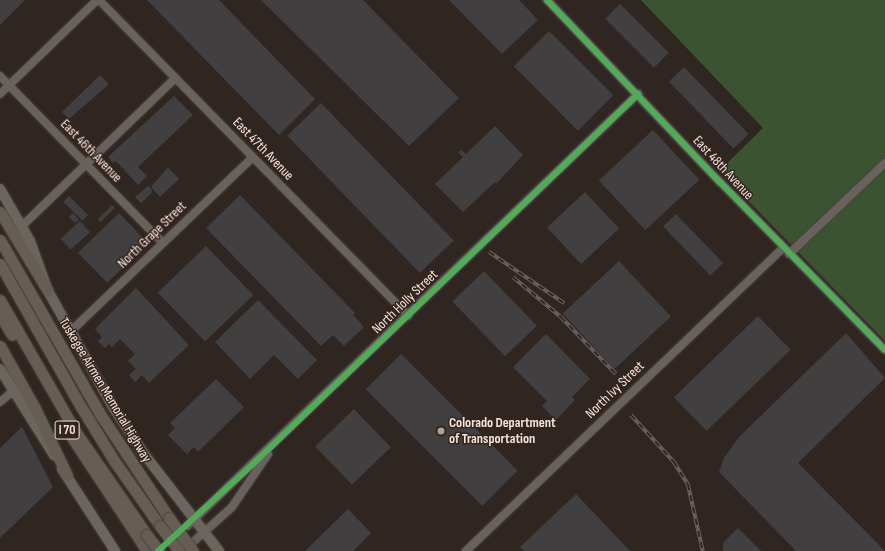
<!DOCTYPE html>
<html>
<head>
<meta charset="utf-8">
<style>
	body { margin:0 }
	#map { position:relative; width:885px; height:551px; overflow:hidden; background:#2f2622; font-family:"Sofia Sans Condensed",sans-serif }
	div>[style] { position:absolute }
	.green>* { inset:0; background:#3c5332 }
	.building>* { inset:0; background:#423f40; transform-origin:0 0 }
	.minor-tunnel>* { height:8px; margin-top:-4px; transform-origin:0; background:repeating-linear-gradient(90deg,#4c433e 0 8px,transparent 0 12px) }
	.roads { filter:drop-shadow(0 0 1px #4b433e) drop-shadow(0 0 1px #4b433e) }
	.minor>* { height:8px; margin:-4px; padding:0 4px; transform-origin:4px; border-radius:4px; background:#68615e }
	.major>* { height:10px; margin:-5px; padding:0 5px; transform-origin:5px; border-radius:5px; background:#6c655e }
	.highway>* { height:11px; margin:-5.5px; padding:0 5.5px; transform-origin:5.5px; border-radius:5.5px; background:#665d55 }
	.rail>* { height:3.5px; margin-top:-1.75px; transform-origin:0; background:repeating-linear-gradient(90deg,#35241c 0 6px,#6a6360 0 12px); box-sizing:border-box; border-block:1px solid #6a6360 }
	.bridges { filter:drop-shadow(0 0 1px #4b433e) drop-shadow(0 0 1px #4b433e) }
	.highway-bridge>* { height:11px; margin:-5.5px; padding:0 5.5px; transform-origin:5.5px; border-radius:5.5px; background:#665d55 }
	.cycleway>* { height:6px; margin:-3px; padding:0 3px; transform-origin:3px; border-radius:3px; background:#51ab58 }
	.dots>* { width:11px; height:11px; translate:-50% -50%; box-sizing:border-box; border:2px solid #35241c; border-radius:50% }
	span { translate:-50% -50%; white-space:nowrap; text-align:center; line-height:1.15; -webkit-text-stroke:3px #35241c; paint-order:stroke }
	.shield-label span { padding:1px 3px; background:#35241c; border:1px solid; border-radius:3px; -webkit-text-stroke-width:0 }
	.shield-label { font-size:13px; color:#f1e5df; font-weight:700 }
	.street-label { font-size:14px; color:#f1e5df }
	.poi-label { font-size:14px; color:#f1e5df; font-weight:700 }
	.left { translate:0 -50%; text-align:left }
</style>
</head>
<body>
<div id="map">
	<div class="green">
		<i style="clip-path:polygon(641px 0,885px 0,885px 341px,719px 171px,763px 128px)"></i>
	</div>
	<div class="building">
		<i style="clip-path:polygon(0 0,25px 0,0 25px)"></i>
		<i style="clip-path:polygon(147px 0,219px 0,315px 99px,279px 135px)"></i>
		<i style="clip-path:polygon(261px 0,363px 0,459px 98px,409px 146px)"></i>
		<i style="clip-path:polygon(449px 0,519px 0,538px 20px,502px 54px)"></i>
		<i style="left:620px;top:4px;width:69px;height:21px;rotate:45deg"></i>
		<i style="left:549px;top:31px;width:91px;height:50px;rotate:45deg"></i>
		<i style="left:684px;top:67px;width:93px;height:21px;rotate:46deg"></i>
		<i style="clip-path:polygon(100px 75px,109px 84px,69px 119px,62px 112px)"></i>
		<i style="clip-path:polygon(174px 96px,193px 115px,138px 167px,147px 176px,138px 185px,116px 161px,113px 163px,108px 157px)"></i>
		<i style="left:321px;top:103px;width:191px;height:47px;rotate:46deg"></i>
		<i style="clip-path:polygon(495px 126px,523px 155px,496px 184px,495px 182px,463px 212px,435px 184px,463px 157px,458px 152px,461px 150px,466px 154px)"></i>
		<i style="left:653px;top:130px;width:68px;height:74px;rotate:47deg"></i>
		<i style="clip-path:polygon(168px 167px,179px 179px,160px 197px,151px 187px)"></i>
		<i style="clip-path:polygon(148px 186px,152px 190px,151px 194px,141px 203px,135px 197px)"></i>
		<i style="left:585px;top:192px;width:50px;height:52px;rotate:47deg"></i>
		<i style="clip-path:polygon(240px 195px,355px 313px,353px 315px,364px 327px,344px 346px,333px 335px,321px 346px,206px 228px)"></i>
		<i style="left:69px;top:196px;width:27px;height:8px;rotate:45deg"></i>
		<i style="left:112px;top:205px;width:4px;height:20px;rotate:45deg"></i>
		<i style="clip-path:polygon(73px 213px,79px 220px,75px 223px,69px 217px)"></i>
		<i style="left:119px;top:213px;width:42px;height:57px;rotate:46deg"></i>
		<i style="left:676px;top:214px;width:68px;height:18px;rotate:46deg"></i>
		<i style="left:80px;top:221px;width:15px;height:26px;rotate:48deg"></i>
		<i style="left:206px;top:246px;width:68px;height:67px;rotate:46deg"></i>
		<i style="left:619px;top:261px;width:76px;height:77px;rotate:47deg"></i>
		<i style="left:484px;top:271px;width:76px;height:44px;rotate:46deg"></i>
		<i style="clip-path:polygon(136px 288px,189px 345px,149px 383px,142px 375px,135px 382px,129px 375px,136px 369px,128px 361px,135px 354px,120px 339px,112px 347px,109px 344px,105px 348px,98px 341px,102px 337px,95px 329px)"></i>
		<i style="clip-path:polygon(258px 300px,317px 360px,298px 379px,274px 355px,250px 379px,215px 342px)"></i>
		<i style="left:758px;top:316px;width:47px;height:117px;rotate:46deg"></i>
		<i style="clip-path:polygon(846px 333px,885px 378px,798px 463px,885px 551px,796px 551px,719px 472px,724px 458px,739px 437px)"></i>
		<i style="clip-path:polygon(546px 334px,590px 379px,572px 397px,575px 400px,556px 420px,542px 406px,547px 401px,513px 367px)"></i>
		<i style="left:401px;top:354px;width:165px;height:50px;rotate:45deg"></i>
		<i style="clip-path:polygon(216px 379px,244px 407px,198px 452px,194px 447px,187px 454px,168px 435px,175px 428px,170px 423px)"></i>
		<i style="left:354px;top:409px;width:53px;height:54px;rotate:46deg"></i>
		<i style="clip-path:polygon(22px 427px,53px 487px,0 538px,0 448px)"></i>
		<i style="clip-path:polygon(576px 494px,630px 551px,524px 551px,520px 547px)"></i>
		<i style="clip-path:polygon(348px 509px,371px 533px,353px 551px,305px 551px)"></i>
		<i style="clip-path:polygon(738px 528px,761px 551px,723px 551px,723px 543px)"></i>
	</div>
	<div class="minor-tunnel">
		<i style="left:158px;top:551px;width:38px;rotate:-41deg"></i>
	</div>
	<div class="roads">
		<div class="minor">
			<i style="left:99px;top:0;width:442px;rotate:45.6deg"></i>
			<i style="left:547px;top:0;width:251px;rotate:46.5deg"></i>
			<i style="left:720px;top:182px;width:235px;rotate:45.5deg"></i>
			<i style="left:0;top:76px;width:233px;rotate:45.7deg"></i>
			<i style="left:0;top:94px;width:135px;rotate:-44.1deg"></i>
			<i style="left:22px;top:226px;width:213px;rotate:-44deg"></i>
			<i style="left:789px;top:254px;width:132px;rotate:-43.5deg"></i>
			<i style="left:70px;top:332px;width:253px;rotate:-43.7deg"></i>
			<i style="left:0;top:402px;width:17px;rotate:-40deg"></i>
			<i style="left:187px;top:526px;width:625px;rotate:-43.77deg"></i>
			<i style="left:183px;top:551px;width:66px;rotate:-41.9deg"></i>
			<i style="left:232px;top:507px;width:64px;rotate:-55.8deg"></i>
			<i style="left:466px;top:551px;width:439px;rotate:-43.7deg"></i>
		</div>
		<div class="major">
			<i style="left:0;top:189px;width:60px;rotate:60deg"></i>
			<i style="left:30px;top:241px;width:53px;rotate:70.2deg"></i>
			<i style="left:48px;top:291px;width:133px;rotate:60.7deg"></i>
			<i style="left:113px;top:407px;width:56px;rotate:56.6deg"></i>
			<i style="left:144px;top:454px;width:123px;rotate:52.3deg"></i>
			<i style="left:0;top:369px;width:102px;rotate:57.9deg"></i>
			<i style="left:62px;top:469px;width:98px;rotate:57.1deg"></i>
		</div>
		<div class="highway">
			<i style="left:0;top:212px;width:92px;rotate:58.7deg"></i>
			<i style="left:0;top:240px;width:201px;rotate:60.1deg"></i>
			<i style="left:100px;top:414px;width:125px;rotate:56.4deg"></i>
			<i style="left:0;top:264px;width:164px;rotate:60.5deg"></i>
			<i style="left:81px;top:407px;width:65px;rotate:58.3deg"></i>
			<i style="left:115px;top:462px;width:78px;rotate:54.9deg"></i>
			<i style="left:0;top:300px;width:155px;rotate:60.1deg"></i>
			<i style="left:77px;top:434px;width:123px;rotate:55.3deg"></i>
			<i style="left:0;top:315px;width:23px;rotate:59deg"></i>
			<i style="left:0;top:346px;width:71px;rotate:60.6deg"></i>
			<i style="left:35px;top:408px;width:74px;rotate:64.5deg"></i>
			<i style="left:67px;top:430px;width:145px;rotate:56.5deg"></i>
		</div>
	</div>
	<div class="rail">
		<i style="left:489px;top:252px;width:91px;rotate:34.2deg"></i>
		<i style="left:513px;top:277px;width:62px;rotate:39.8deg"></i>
		<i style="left:561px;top:317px;width:79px;rotate:46deg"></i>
		<i style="left:631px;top:415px;width:64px;rotate:47.5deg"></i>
		<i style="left:674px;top:462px;width:26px;rotate:58deg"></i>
		<i style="left:688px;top:484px;width:69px;rotate:77.4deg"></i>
	</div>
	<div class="bridges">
		<div class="highway-bridge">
			<i style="left:169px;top:518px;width:41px;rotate:54deg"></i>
			<i style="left:160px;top:526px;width:31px;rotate:53deg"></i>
			<i style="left:147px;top:535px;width:20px;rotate:53deg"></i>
		</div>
	</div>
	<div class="cycleway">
		<i style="left:547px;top:0;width:251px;rotate:46.5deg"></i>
		<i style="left:720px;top:182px;width:235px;rotate:45.5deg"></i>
		<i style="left:158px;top:551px;width:129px;rotate:-42.5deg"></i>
		<i style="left:253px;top:464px;width:534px;rotate:-43.86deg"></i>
	</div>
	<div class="dots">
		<i style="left:441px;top:431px;background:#ada29d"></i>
	</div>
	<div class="shield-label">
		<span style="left:67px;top:430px">I 70</span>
	</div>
	<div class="street-label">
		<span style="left:263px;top:149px;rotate:46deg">East 47th Avenue</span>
		<span style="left:91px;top:151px;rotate:46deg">East 46th Avenue</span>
		<span style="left:723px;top:168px;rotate:47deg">East 48th Avenue</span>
		<span style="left:152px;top:235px;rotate:-44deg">North Grape Street</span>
		<span style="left:405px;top:302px;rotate:-44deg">North Holly Street</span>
		<span style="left:105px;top:390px;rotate:59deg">Tuskegee Airmen Memorial Highway</span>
		<span style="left:615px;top:390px;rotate:-44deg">North Ivy Street</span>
	</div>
	<div class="poi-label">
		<span class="left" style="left:449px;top:431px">Colorado Department<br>of Transportation</span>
	</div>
</div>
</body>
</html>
